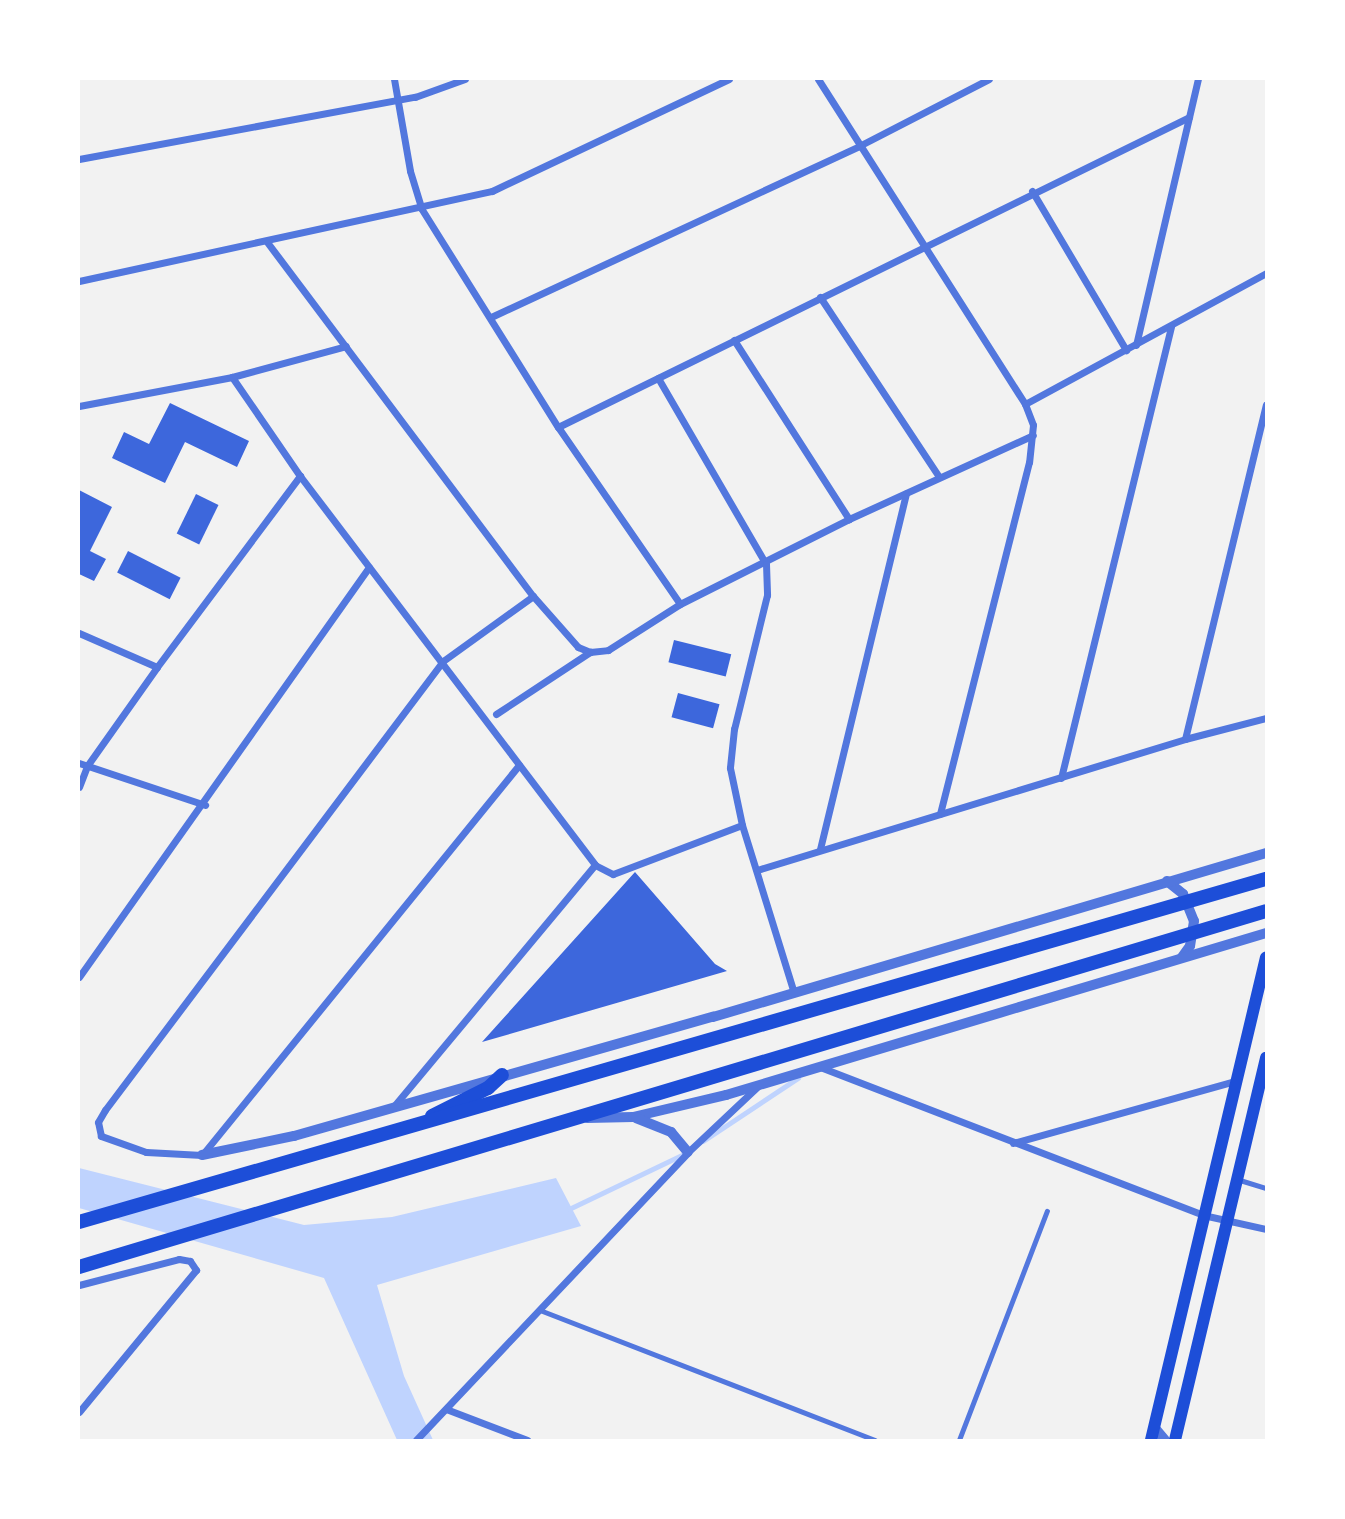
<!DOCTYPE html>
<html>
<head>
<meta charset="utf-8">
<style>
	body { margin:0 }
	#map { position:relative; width:1345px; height:1519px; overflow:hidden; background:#f2f2f2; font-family:Georgia,serif }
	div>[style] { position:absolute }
	.water>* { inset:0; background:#bfd3fe }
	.stream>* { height:4.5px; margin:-2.25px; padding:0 2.25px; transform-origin:2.25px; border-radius:2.25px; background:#bfd3fe }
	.building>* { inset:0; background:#3d67dc; transform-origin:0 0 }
	.service>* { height:4.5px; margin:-2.25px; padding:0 2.25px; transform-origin:2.25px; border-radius:2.25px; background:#5277de }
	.minor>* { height:7px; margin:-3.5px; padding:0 3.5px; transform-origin:3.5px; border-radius:3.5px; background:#5277de }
	.tertiary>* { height:10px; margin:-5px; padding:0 5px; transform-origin:5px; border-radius:5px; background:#5277de }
	.secondary>* { height:12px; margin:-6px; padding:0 6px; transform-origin:6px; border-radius:6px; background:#1d4ed8 }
	.primary>* { height:14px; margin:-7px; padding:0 7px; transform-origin:7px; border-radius:7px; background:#1d4ed8 }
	span { translate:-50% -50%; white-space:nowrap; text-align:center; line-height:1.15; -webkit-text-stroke:7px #fff; paint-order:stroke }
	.frame { position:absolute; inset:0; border:80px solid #fff; pointer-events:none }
</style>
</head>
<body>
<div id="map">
	<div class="water">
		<i style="clip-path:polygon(79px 1168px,304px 1225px,392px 1217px,556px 1178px,581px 1226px,377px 1285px,404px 1376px,433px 1440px,397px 1440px,324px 1278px,79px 1208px)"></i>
	</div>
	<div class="stream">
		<i style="left:703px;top:1141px;width:114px;rotate:-33.6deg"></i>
		<i style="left:569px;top:1209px;width:127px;rotate:-25.6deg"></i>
	</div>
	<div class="building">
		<i style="clip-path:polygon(170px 403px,249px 441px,237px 467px,185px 442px,165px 483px,112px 458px,124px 432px,149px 444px)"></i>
		<i style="clip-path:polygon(79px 490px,112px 507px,90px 551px,106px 559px,94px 581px,79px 574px)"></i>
		<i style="left:196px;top:494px;width:25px;height:44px;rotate:26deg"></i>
		<i style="left:128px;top:551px;width:59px;height:24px;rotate:27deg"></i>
		<i style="left:674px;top:640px;width:59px;height:23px;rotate:14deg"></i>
		<i style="left:678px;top:693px;width:43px;height:25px;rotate:15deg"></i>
		<i style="clip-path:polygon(635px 872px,715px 964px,727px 971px,482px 1042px)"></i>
	</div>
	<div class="service">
		<i style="left:1240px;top:1180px;width:27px;rotate:17deg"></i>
		<i style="left:540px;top:1310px;width:359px;rotate:21.2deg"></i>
		<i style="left:959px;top:1440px;width:245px;rotate:-69deg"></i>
	</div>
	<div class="minor">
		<i style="left:394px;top:79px;width:93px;rotate:80.1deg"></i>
		<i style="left:410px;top:171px;width:39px;rotate:73deg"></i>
		<i style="left:421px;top:208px;width:258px;rotate:58deg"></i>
		<i style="left:558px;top:427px;width:215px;rotate:55.4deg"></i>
		<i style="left:818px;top:79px;width:385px;rotate:57.5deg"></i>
		<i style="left:1025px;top:404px;width:22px;rotate:69deg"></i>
		<i style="left:1033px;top:425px;width:37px;rotate:96deg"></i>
		<i style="left:1029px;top:462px;width:363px;rotate:104.2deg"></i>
		<i style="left:79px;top:159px;width:342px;rotate:-10.5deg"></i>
		<i style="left:415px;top:97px;width:53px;rotate:-19.8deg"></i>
		<i style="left:1032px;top:191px;width:185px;rotate:59.4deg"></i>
		<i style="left:267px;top:242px;width:443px;rotate:53.1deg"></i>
		<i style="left:533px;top:596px;width:68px;rotate:48.6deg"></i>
		<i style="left:578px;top:647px;width:13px;rotate:23deg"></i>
		<i style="left:590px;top:652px;width:18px;rotate:-6deg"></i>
		<i style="left:608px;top:650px;width:85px;rotate:-32.6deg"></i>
		<i style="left:680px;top:604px;width:189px;rotate:-26.7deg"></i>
		<i style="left:849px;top:519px;width:202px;rotate:-24.5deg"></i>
		<i style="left:79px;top:281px;width:423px;rotate:-12.3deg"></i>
		<i style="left:492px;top:191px;width:262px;rotate:-25.3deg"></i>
		<i style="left:820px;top:297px;width:216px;rotate:56.5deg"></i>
		<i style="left:491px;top:317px;width:406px;rotate:-24.9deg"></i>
		<i style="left:859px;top:146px;width:146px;rotate:-27.3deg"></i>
		<i style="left:734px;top:340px;width:213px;rotate:57.3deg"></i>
		<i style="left:1136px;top:345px;width:273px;rotate:-76.9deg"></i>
		<i style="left:232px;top:377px;width:120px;rotate:55.5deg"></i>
		<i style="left:300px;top:476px;width:488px;rotate:52.8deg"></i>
		<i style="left:595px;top:865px;width:20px;rotate:27deg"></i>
		<i style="left:613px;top:874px;width:138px;rotate:-20.8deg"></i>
		<i style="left:658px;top:378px;width:215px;rotate:59.9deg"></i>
		<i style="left:766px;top:564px;width:31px;rotate:88deg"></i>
		<i style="left:767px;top:595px;width:138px;rotate:103.8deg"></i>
		<i style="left:734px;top:729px;width:39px;rotate:96deg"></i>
		<i style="left:730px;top:768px;width:58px;rotate:78.1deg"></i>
		<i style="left:742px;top:825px;width:176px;rotate:72.8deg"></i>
		<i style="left:1025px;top:404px;width:274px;rotate:-28.5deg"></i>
		<i style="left:79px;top:406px;width:156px;rotate:-10.7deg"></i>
		<i style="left:232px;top:377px;width:118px;rotate:-15.2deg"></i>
		<i style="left:558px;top:427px;width:703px;rotate:-26.16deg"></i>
		<i style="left:79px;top:633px;width:85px;rotate:23.6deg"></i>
		<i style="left:496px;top:714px;width:113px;rotate:-33.4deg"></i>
		<i style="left:1185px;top:739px;width:344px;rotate:-76.4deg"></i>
		<i style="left:79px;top:763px;width:133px;rotate:18.4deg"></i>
		<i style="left:519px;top:765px;width:503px;rotate:129.1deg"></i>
		<i style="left:202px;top:1155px;width:56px;rotate:-176.9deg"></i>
		<i style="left:146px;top:1152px;width:48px;rotate:-160.4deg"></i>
		<i style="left:101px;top:1136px;width:14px;rotate:-102deg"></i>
		<i style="left:98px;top:1122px;width:14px;rotate:-60deg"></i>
		<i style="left:105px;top:1110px;width:562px;rotate:-53.03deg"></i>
		<i style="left:443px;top:661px;width:111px;rotate:-35.8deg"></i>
		<i style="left:1061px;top:778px;width:465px;rotate:-76.3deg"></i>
		<i style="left:79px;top:787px;width:22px;rotate:-69deg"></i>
		<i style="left:87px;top:766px;width:121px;rotate:-54.7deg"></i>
		<i style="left:157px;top:667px;width:239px;rotate:-53.2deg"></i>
		<i style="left:820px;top:849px;width:366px;rotate:-76.4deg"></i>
		<i style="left:757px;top:870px;width:448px;rotate:-17deg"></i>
		<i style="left:1185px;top:739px;width:84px;rotate:-14.5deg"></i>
		<i style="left:79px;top:977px;width:502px;rotate:-54.73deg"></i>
		<i style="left:820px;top:1067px;width:411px;rotate:21.1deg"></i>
		<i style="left:1203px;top:1215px;width:65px;rotate:12.5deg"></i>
		<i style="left:394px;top:1106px;width:314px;rotate:-50.2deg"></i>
		<i style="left:1013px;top:1143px;width:230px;rotate:-15.6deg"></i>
		<i style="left:79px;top:1285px;width:103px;rotate:-14.6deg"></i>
		<i style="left:179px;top:1259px;width:11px;rotate:10deg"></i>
		<i style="left:190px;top:1261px;width:11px;rotate:56deg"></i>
		<i style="left:196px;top:1270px;width:184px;rotate:129.5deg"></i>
		<i style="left:446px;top:1409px;width:87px;rotate:20.9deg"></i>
		<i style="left:416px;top:1440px;width:396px;rotate:-46.6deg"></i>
		<i style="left:688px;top:1152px;width:95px;rotate:-43.3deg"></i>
	</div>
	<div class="tertiary">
		<i style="left:1167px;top:881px;width:21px;rotate:39deg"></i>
		<i style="left:1183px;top:894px;width:29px;rotate:68deg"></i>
		<i style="left:1194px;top:921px;width:25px;rotate:99deg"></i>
		<i style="left:1190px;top:946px;width:14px;rotate:126deg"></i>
		<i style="left:587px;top:1118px;width:46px;rotate:-1.2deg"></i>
		<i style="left:633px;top:1117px;width:96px;rotate:-13.3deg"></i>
		<i style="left:726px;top:1095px;width:564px;rotate:-16.7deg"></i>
		<i style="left:636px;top:1118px;width:38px;rotate:22deg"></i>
		<i style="left:671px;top:1132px;width:26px;rotate:50deg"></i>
		<i style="left:202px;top:1155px;width:94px;rotate:-11.7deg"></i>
		<i style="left:294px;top:1136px;width:436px;rotate:-15.9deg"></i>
		<i style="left:713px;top:1017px;width:577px;rotate:-16.52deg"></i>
		<i style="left:1154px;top:1427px;width:17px;rotate:50deg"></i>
	</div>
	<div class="secondary">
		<i style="left:1151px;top:1440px;width:496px;rotate:-76.6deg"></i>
		<i style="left:1175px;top:1440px;width:393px;rotate:-76.6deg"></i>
	</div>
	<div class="primary">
		<i style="left:432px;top:1116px;width:63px;rotate:-26.6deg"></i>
		<i style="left:488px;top:1088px;width:19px;rotate:-43deg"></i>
		<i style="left:79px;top:1222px;width:1236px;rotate:-16.12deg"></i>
		<i style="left:79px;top:1267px;width:1239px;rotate:-16.69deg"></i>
	</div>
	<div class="frame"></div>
</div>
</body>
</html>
